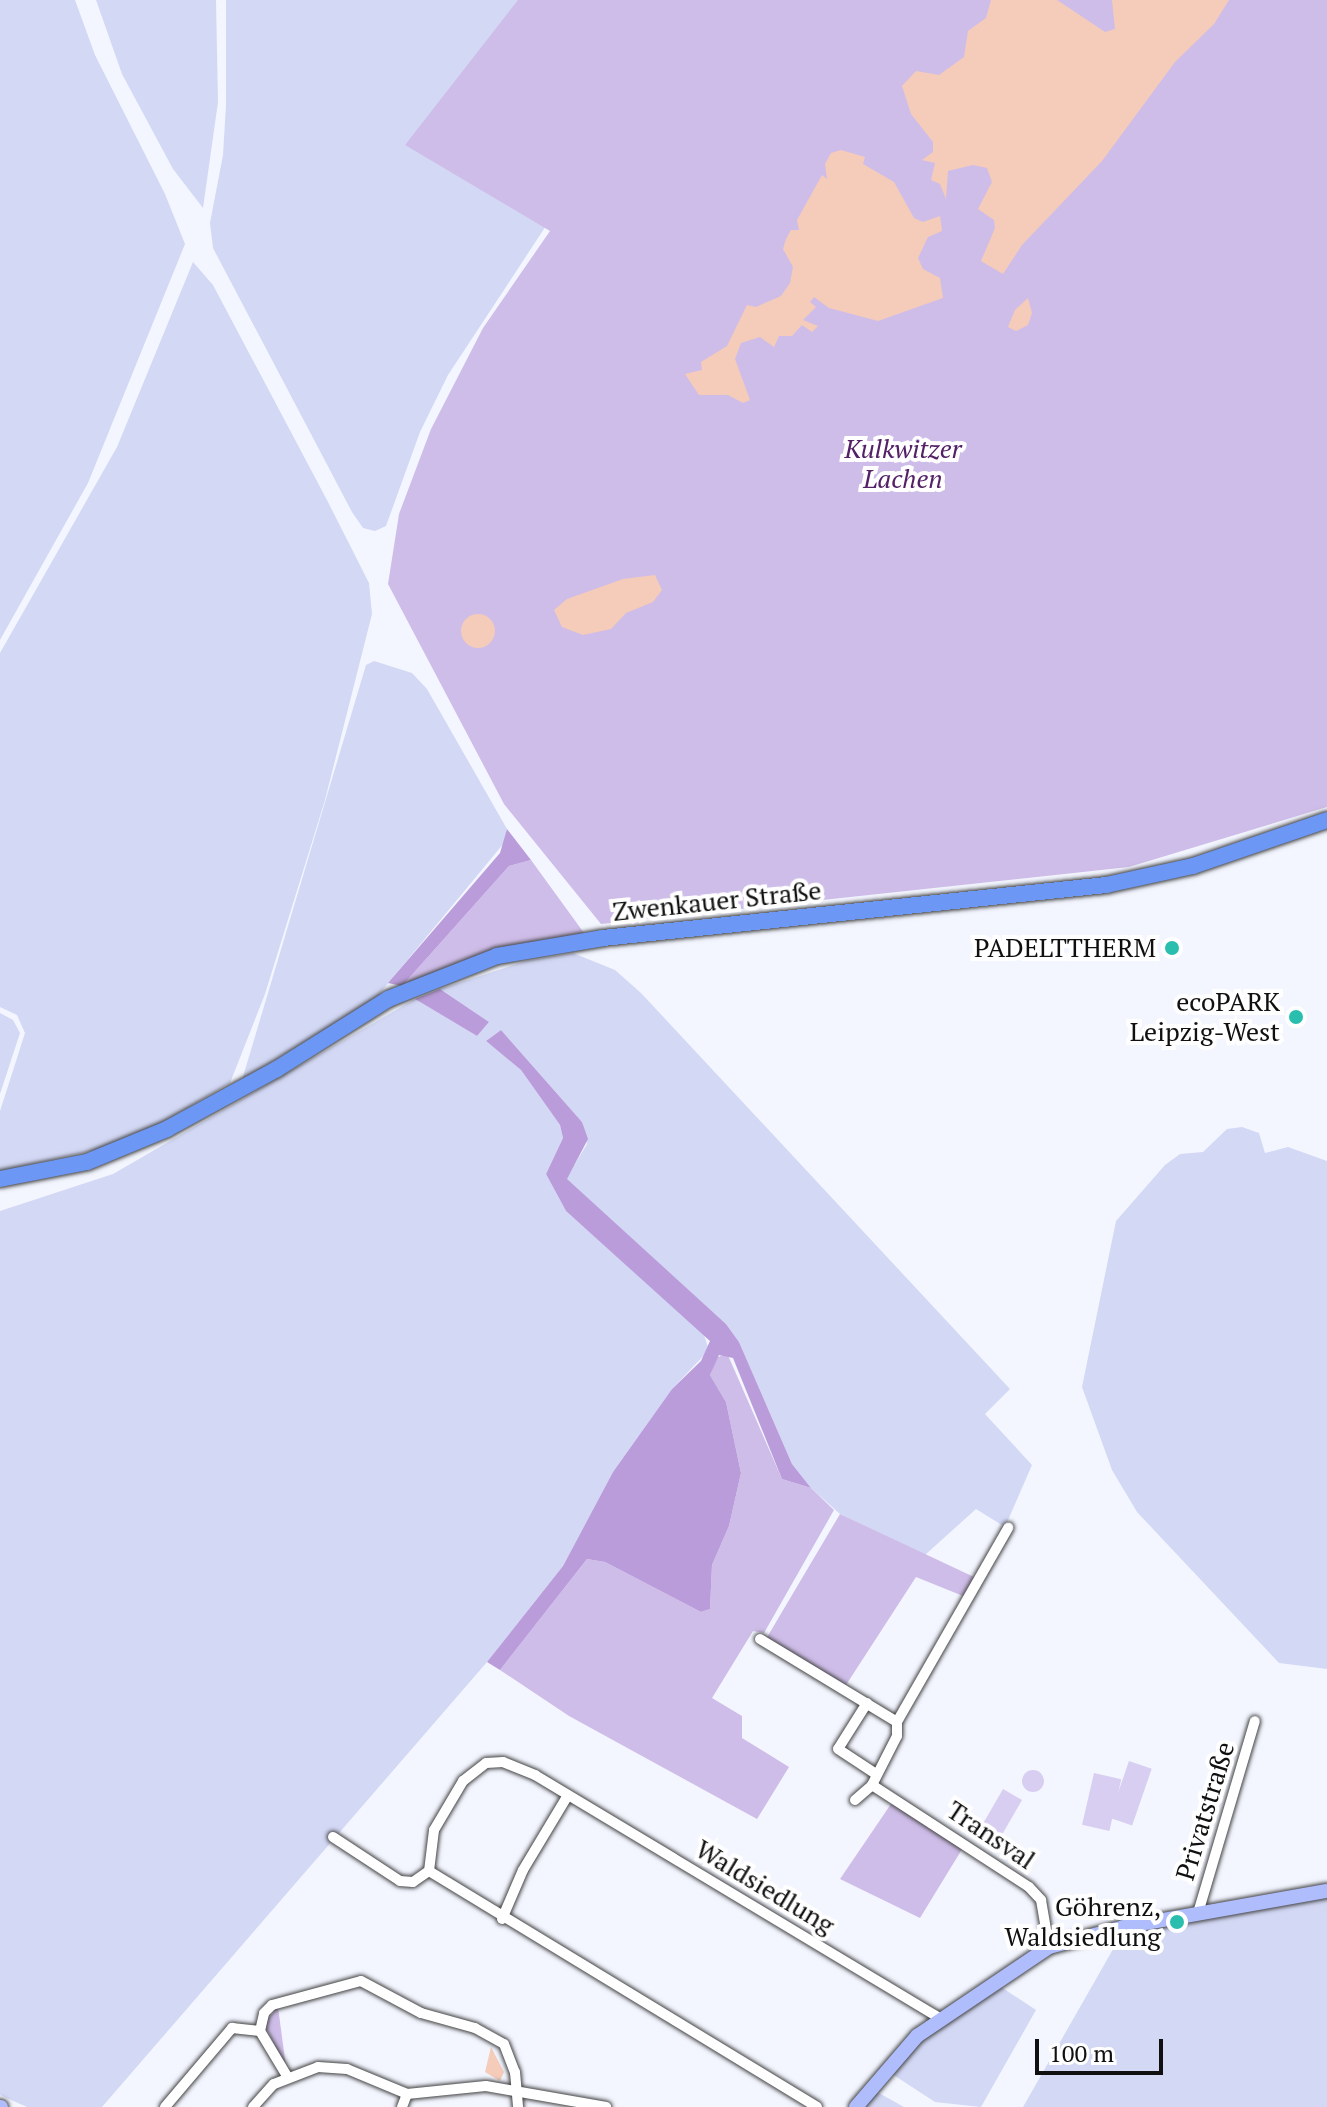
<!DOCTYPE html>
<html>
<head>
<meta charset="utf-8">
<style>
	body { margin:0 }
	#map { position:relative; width:1327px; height:2107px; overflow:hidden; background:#f3f6ff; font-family:"PT Serif",serif }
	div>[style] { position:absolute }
	.farmland>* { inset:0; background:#d3d8f5 }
	.green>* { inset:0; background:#cfbde9 }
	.forest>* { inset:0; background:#ba9cda }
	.pitch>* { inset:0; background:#d8cef1; transform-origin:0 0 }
	.round { border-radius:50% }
	.water>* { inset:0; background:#f5ccb9 }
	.roads { filter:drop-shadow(0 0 2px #434343) drop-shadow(0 0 2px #434343) }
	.street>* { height:10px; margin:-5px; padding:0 5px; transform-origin:5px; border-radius:5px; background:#fff }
	.secondary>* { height:14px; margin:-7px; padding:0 7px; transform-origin:7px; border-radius:7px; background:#b0bdfd }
	.primary>* { height:16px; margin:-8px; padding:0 8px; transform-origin:8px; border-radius:8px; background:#6d97f5 }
	.dots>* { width:22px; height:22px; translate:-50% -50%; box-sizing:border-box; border:4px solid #fff; border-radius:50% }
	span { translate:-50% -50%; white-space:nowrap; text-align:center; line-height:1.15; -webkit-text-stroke:8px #fff; paint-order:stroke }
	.park-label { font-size:26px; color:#542067; font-style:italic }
	.street-label { font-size:26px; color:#101010 }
	.poi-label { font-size:26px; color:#101010 }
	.right { translate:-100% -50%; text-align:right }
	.scale { position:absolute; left:1035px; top:2039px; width:128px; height:36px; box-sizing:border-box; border:4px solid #101010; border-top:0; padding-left:10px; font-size:24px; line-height:28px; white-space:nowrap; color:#101010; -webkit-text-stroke:6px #fff; paint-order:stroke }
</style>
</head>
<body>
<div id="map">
	<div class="farmland">
		<i style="clip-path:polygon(0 0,75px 0,95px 55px,165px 194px,185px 244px,88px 483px,0 640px)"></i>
		<i style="clip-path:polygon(96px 0,216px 0,218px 102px,203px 208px,173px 169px,122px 74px)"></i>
		<i style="clip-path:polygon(226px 0,552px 0,586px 165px,448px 375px,420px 432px,386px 526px,375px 531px,363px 528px,352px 512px,213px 248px,210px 223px,223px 155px,226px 105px)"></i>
		<i style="clip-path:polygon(193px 262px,213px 285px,328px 502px,369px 583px,372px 614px,325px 800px,265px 994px,230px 1083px,147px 1131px,104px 1148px,0 1171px,0 1111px,25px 1033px,17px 1015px,0 1007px,0 653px,117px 447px)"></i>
		<i style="clip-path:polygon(374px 661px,412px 673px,427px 689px,507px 829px,504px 843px,376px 998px,242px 1080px,366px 665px)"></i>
		<i style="clip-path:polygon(573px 953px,615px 970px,641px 993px,1010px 1389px,985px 1414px,1032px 1465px,1005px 1527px,976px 1509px,925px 1555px,840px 1514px,811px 1488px,792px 1464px,739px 1342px,726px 1324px,566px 1179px,587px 1144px,582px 1122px,501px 1030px,486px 1041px,521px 1070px,560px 1125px,563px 1138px,546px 1174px,566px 1211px,703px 1332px,709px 1350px,672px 1389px,613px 1472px,563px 1566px,487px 1662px,102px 2107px,27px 2107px,0 2095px,0 1211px,113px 1174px,415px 999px,477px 1036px,489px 1022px,440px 989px,526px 961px)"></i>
		<i style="clip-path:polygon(0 1013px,13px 1020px,20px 1033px,0 1094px)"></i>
		<i style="clip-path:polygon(1242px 1127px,1259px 1133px,1265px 1153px,1288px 1147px,1327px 1161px,1327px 1669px,1279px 1663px,1137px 1512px,1112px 1470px,1082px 1387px,1116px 1221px,1165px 1165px,1180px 1154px,1203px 1152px,1227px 1129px)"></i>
		<i style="clip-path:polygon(1327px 1894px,1327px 2107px,1023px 2107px,1124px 1930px)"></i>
		<i style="clip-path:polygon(995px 1983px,1036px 2010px,981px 2107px,935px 2102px,889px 2072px,897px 2058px)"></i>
		<i style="clip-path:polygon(877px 2092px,904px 2107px,865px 2107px)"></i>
	</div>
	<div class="green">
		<i style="clip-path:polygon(518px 0,1327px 0,1327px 807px,1129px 867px,601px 924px,504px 804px,388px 584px,399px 514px,431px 429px,483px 328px,550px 231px,405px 145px)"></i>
		<i style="clip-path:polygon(531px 860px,584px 933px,519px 945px,402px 986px,509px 866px)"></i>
		<i style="clip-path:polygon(727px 1353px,782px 1479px,811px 1488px,834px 1510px,764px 1633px,753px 1631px,712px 1698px,742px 1716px,742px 1738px,789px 1767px,757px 1819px,569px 1716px,500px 1670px,587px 1559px,605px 1562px,701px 1612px,710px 1609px,712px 1565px,729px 1526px,741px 1473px,726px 1402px,710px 1375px,716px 1358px)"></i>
		<i style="clip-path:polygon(840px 1514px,974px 1577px,963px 1596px,916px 1577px,846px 1685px,766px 1639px)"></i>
		<i style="clip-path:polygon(893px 1801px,964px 1846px,920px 1918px,840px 1879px)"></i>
		<i style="clip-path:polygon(278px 2007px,286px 2067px,264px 2024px)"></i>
	</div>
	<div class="forest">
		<i style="clip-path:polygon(507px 829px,531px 860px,509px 866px,402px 986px,388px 983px,500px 853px)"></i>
		<i style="clip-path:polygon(440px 989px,489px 1022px,477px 1036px,415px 999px)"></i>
		<i style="clip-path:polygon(501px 1030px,582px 1122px,588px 1139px,567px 1179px,726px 1324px,739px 1342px,792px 1464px,811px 1488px,782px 1479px,733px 1358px,719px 1355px,710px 1375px,726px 1402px,741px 1473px,729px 1526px,712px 1565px,710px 1609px,701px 1612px,605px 1562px,587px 1559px,500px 1670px,487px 1662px,563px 1566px,613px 1472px,672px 1389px,701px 1361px,710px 1341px,566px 1211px,546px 1174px,563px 1138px,560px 1125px,521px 1070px,486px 1041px)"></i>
	</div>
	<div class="pitch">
		<i style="left:1129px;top:1761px;width:24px;height:60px;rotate:19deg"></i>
		<i class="round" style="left:1022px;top:1770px;width:22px;height:22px"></i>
		<i style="left:1094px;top:1773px;width:28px;height:53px;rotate:13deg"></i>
		<i style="left:1003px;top:1789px;width:22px;height:50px;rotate:30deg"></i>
	</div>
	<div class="water">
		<i style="clip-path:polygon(991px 0,1057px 0,1105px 32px,1115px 29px,1112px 0,1229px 0,1214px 24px,1175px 62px,1102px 161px,1022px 245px,1003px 274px,981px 261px,995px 228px,994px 220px,978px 209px,992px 182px,987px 168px,973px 165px,948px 171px,946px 199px,940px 184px,931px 180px,935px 163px,922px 160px,933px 152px,933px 142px,911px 114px,902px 86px,916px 71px,939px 75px,964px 57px,968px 31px,986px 18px)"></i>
		<i style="clip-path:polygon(841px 150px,865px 157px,863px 164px,894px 182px,914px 218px,923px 222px,940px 216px,942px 231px,928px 237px,918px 258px,923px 269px,940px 278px,943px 298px,878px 321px,829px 308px,814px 297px,810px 302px,816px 307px,803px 320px,818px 326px,812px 332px,802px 325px,792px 336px,779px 336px,774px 347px,760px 337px,741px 343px,735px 359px,750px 400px,743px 403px,728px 395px,699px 395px,685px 374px,702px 370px,701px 362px,727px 346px,747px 305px,756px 307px,781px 296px,790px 283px,793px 267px,783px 249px,786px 239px,791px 230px,799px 230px,797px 220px,822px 175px,827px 179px,825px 164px,831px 153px)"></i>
		<i style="clip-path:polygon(1028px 298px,1032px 313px,1028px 325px,1016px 331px,1008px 327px,1015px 310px)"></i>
		<i style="clip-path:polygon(655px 575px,662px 590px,653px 602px,626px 613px,611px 629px,583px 635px,562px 627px,554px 610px,567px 599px,623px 579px)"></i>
		<i class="round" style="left:461px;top:614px;width:34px;height:34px"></i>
		<i style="clip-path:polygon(491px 2047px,504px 2072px,500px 2081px,485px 2072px)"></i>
	</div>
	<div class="roads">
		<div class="street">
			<i style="left:760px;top:1639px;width:160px;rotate:31.2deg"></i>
			<i style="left:867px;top:1703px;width:54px;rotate:122.2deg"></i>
			<i style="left:838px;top:1749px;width:45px;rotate:33.3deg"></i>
			<i style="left:872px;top:1785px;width:187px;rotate:33deg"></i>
			<i style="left:1029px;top:1887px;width:18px;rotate:47deg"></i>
			<i style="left:1041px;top:1900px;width:48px;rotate:80.3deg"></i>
			<i style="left:855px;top:1800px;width:23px;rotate:-41deg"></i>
			<i style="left:872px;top:1785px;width:55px;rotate:-63deg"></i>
			<i style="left:897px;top:1736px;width:14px;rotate:-90deg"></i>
			<i style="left:897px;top:1722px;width:224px;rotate:-60.2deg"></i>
			<i style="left:333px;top:1837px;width:80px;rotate:33.3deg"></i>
			<i style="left:400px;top:1881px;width:13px;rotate:4deg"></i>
			<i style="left:413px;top:1882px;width:19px;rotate:-35deg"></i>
			<i style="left:429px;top:1871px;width:41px;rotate:-83deg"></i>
			<i style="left:434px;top:1830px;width:57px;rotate:-59.4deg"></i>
			<i style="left:463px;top:1781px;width:29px;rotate:-38deg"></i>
			<i style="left:486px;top:1763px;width:17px;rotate:-3deg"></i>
			<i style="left:503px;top:1762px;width:35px;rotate:22deg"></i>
			<i style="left:535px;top:1775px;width:472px;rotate:31deg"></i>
			<i style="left:429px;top:1871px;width:454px;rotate:31.3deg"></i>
			<i style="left:1198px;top:1913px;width:200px;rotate:-73.5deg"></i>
			<i style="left:502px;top:1919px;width:53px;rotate:-66.8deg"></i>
			<i style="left:523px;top:1870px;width:87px;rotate:-59deg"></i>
			<i style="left:287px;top:2076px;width:52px;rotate:-121deg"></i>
			<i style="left:260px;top:2031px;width:18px;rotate:-77deg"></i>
			<i style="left:264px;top:2013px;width:11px;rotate:-45deg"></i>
			<i style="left:272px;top:2005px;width:92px;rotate:-15.1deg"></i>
			<i style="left:361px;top:1981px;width:68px;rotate:28.1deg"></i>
			<i style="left:421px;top:2013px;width:56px;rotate:15.5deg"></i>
			<i style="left:475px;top:2028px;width:33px;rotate:29deg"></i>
			<i style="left:504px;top:2044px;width:30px;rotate:69deg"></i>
			<i style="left:515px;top:2072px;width:35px;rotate:85deg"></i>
			<i style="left:165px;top:2107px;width:104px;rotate:-49.7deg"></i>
			<i style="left:232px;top:2028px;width:28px;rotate:6deg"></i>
			<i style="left:253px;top:2107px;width:31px;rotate:-48deg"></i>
			<i style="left:274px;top:2084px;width:47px;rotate:-21.1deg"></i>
			<i style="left:318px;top:2067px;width:29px;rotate:4deg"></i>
			<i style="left:347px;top:2069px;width:65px;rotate:22.6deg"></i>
			<i style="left:407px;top:2094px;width:79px;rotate:-5.8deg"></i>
			<i style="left:486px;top:2086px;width:122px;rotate:9.9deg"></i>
			<i style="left:402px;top:2107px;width:14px;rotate:-69deg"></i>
		</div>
		<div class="secondary">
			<i style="left:0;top:2107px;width:1px"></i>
			<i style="left:856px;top:2107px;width:94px;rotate:-49.3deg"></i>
			<i style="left:917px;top:2036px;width:159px;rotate:-34deg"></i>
			<i style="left:1049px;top:1947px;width:78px;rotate:-14.9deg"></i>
			<i style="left:1124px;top:1927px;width:206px;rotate:-10.1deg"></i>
		</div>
		<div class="primary">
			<i style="left:0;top:1179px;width:89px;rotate:-11.1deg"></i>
			<i style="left:87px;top:1162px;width:87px;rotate:-22.4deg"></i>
			<i style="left:167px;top:1129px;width:125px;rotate:-28.6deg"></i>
			<i style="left:277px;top:1069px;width:131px;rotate:-32.2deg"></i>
			<i style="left:388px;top:999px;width:117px;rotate:-21.5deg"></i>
			<i style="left:497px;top:956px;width:108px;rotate:-9.6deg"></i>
			<i style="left:603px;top:938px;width:506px;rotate:-6.01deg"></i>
			<i style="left:1106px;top:885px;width:89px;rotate:-12.3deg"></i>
			<i style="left:1193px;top:866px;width:142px;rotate:-18.9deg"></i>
		</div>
	</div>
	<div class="dots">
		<i style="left:1172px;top:948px;background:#2abeae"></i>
		<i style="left:1296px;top:1017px;background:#2abeae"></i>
		<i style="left:1177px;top:1922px;background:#2abeae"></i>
	</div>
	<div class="park-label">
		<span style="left:903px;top:464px">Kulkwitzer<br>Lachen</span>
	</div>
	<div class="street-label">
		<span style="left:717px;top:901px;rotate:-6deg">Zwenkauer Straße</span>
		<span style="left:1205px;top:1811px;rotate:-73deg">Privatstraße</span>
		<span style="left:991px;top:1835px;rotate:34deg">Transval</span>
		<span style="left:765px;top:1887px;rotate:31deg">Waldsiedlung</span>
	</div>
	<div class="poi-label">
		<span class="right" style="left:1156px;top:948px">PADELTTHERM</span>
		<span class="right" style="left:1280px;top:1017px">ecoPARK<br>Leipzig-West</span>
		<span class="right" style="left:1161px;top:1922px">Göhrenz,<br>Waldsiedlung</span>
	</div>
	<div class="scale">100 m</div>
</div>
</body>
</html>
